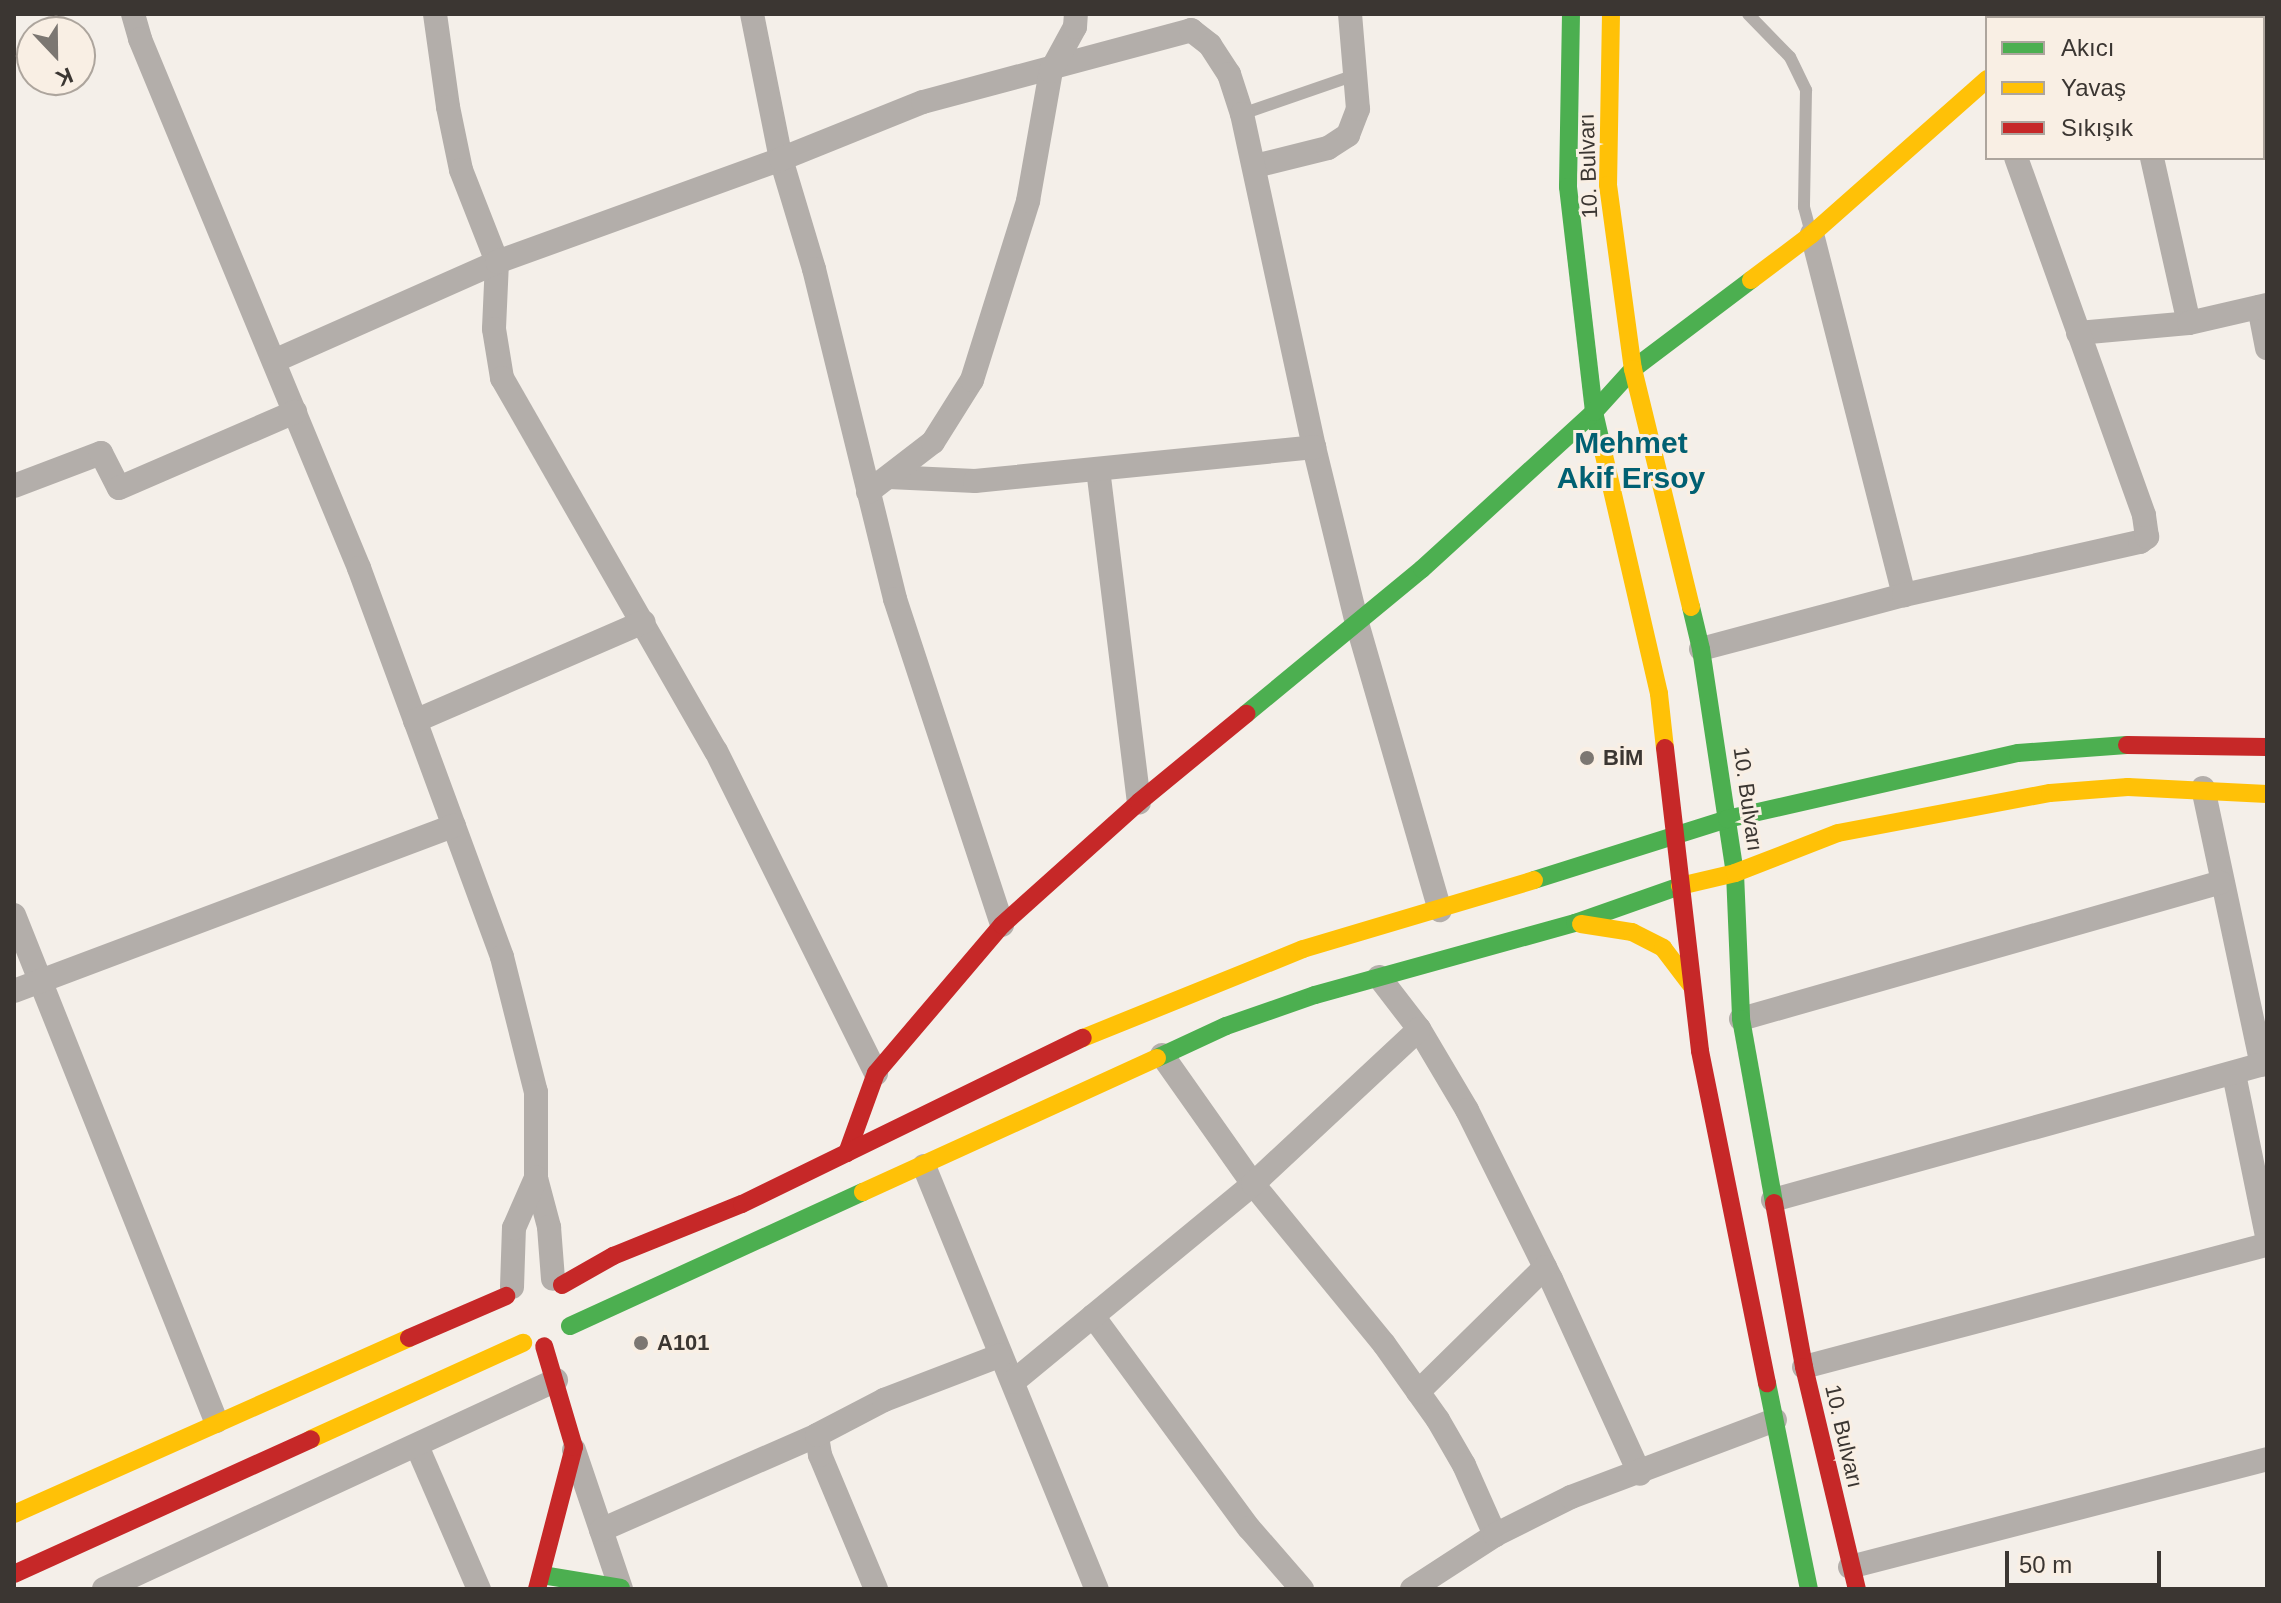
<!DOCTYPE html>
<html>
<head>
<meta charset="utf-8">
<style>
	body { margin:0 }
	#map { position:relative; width:2281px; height:1603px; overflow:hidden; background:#f4efe9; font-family:Helvetica,sans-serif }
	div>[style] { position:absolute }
	.lane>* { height:12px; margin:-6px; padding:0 6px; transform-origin:6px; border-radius:6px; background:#b3aeaa }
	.street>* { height:24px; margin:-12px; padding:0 12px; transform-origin:12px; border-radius:12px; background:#b3aeaa }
	.fast>* { height:18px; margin:-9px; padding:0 9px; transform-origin:9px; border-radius:9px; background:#4caf50 }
	.slow>* { height:18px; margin:-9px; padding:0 9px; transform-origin:9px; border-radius:9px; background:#ffc107 }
	.jam>* { height:18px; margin:-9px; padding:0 9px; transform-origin:9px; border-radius:9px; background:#c62828 }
	.dots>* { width:22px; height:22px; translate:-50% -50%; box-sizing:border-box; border:4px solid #f9efe4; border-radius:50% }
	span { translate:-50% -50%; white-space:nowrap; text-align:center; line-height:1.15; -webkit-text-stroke:6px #f9efe4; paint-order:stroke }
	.street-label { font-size:22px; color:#3b3632 }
	.poi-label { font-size:22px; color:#3b3632; font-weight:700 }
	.left { translate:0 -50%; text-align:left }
	.district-label { font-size:30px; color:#016072; font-weight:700 }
	.frame { position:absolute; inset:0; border:16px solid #3b3632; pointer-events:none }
	.legend { position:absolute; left:1985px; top:16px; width:280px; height:144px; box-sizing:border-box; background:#f9efe4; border:2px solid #ada59d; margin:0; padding:10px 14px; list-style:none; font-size:24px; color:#3b3632 }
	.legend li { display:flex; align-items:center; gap:16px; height:40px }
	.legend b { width:40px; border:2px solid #ada59d }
	.north { position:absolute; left:16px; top:16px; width:80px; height:80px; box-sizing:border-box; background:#f9efe4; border:2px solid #ada59d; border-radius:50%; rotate:158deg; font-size:22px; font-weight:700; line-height:32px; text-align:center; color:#3b3632 }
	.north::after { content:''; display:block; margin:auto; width:28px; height:36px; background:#7c7772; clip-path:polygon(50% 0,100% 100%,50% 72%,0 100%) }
	.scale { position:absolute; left:2005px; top:1551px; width:156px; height:36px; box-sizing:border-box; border:4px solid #3b3632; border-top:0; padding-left:10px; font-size:24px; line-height:28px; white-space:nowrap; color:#3b3632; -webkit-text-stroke:6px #f9efe4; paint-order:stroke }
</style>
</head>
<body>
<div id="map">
	<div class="lane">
		<i style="left:1748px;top:14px;width:60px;rotate:45.7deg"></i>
		<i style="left:1790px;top:57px;width:37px;rotate:64deg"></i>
		<i style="left:1806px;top:90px;width:117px;rotate:91deg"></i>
		<i style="left:1804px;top:207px;width:23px;rotate:75deg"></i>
		<i style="left:1242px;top:114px;width:120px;rotate:-19deg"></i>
	</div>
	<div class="street">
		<i style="left:133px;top:14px;width:26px;rotate:74deg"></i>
		<i style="left:140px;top:39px;width:573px;rotate:67.51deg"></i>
		<i style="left:359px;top:568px;width:414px;rotate:69.8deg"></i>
		<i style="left:502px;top:957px;width:139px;rotate:75.9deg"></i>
		<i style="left:536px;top:1092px;width:86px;rotate:90deg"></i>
		<i style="left:536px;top:1178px;width:51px;rotate:75.1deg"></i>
		<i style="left:549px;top:1227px;width:52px;rotate:85.6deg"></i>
		<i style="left:435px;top:14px;width:94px;rotate:82deg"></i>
		<i style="left:448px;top:107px;width:64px;rotate:78.3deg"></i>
		<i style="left:461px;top:170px;width:99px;rotate:68.6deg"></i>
		<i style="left:497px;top:262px;width:67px;rotate:92.6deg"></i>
		<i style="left:494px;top:329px;width:50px;rotate:80.7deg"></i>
		<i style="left:502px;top:378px;width:430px;rotate:60.2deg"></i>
		<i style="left:716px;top:751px;width:360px;rotate:63.6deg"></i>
		<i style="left:752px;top:14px;width:148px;rotate:78.7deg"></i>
		<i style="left:781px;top:159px;width:115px;rotate:73.3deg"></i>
		<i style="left:814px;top:269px;width:340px;rotate:76.2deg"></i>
		<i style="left:895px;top:599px;width:343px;rotate:71.8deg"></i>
		<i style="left:2120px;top:14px;width:4px;rotate:76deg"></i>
		<i style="left:2199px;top:14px;width:13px;rotate:18deg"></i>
		<i style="left:2263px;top:36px;width:4px;rotate:14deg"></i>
		<i style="left:2152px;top:158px;width:169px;rotate:77.4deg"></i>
		<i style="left:1255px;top:166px;width:75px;rotate:-13.9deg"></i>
		<i style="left:1328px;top:148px;width:24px;rotate:-33deg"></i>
		<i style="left:1348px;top:135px;width:28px;rotate:-69deg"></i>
		<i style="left:1358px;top:109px;width:95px;rotate:-94.8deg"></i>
		<i style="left:1812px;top:234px;width:373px;rotate:75.7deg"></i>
		<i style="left:2259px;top:307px;width:42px;rotate:79deg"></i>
		<i style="left:2078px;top:333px;width:111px;rotate:-5.1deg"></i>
		<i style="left:2189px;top:323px;width:80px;rotate:-13deg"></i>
		<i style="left:274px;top:361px;width:244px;rotate:-23.9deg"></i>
		<i style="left:497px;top:262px;width:302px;rotate:-19.9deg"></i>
		<i style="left:781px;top:159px;width:153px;rotate:-21.9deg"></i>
		<i style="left:923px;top:102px;width:278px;rotate:-15deg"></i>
		<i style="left:1191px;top:30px;width:24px;rotate:38deg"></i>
		<i style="left:1210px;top:45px;width:35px;rotate:57deg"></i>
		<i style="left:1229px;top:74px;width:42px;rotate:72deg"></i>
		<i style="left:1242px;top:114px;width:341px;rotate:77.8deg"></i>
		<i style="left:1314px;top:447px;width:181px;rotate:76.3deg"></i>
		<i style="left:1357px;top:623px;width:299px;rotate:73.9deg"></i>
		<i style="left:1098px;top:469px;width:336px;rotate:83deg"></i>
		<i style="left:889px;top:477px;width:86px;rotate:2.7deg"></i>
		<i style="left:975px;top:481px;width:341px;rotate:-5.7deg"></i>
		<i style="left:14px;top:486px;width:93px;rotate:-20.8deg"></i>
		<i style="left:101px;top:453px;width:39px;rotate:63deg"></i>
		<i style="left:119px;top:488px;width:192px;rotate:-23.4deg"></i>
		<i style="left:868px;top:492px;width:82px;rotate:-37.6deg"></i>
		<i style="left:933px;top:442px;width:73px;rotate:-57.8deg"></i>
		<i style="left:972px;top:380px;width:188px;rotate:-72.6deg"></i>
		<i style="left:1028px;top:201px;width:132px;rotate:-80deg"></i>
		<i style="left:1051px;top:71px;width:50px;rotate:-61.4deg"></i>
		<i style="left:1075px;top:27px;width:13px;rotate:-86deg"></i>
		<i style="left:1701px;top:649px;width:210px;rotate:-14.9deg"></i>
		<i style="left:1904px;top:595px;width:242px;rotate:-12.7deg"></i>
		<i style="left:2140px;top:542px;width:9px;rotate:-36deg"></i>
		<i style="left:2147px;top:537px;width:22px;rotate:-98deg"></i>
		<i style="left:2144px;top:515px;width:379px;rotate:-109.7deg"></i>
		<i style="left:415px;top:721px;width:249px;rotate:-23.4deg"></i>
		<i style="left:2203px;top:788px;width:283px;rotate:78deg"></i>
		<i style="left:14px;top:915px;width:545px;rotate:68.24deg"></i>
		<i style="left:1379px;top:977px;width:66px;rotate:52.4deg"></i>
		<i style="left:1419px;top:1029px;width:94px;rotate:59.3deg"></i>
		<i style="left:1467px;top:1110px;width:189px;rotate:63.6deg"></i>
		<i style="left:1551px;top:1279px;width:214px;rotate:65.5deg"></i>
		<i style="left:14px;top:991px;width:470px;rotate:-20.6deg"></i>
		<i style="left:1741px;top:1019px;width:498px;rotate:-15.9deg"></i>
		<i style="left:1162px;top:1055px;width:158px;rotate:54.8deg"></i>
		<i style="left:1253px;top:1184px;width:207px;rotate:50.7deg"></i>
		<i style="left:1384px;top:1344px;width:93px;rotate:54.6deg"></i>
		<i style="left:1438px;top:1420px;width:52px;rotate:60deg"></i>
		<i style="left:1464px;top:1465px;width:77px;rotate:66.1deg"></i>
		<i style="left:2234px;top:1074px;width:165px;rotate:78.5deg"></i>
		<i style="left:924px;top:1166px;width:457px;rotate:67.8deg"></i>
		<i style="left:1773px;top:1200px;width:513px;rotate:-15.5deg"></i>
		<i style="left:512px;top:1287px;width:59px;rotate:-88.1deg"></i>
		<i style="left:514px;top:1228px;width:55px;rotate:-66.3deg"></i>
		<i style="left:1093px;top:1316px;width:263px;rotate:53.7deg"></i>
		<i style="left:1249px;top:1528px;width:81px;rotate:49deg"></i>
		<i style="left:1804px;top:1367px;width:479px;rotate:-14.8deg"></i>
		<i style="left:1013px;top:1382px;width:311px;rotate:-39.5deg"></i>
		<i style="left:1253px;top:1184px;width:227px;rotate:-43deg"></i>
		<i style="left:1418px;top:1392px;width:178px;rotate:-44.5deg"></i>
		<i style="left:417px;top:1446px;width:156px;rotate:66.6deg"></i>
		<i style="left:574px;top:1450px;width:147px;rotate:71.3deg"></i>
		<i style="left:601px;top:1530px;width:236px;rotate:-23.7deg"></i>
		<i style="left:1850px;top:1567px;width:431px;rotate:-14.5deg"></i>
		<i style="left:104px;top:1589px;width:498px;rotate:-24.8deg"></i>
		<i style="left:876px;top:1589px;width:145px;rotate:-112.7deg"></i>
		<i style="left:820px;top:1455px;width:20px;rotate:-99deg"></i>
		<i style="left:817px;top:1435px;width:76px;rotate:-27.6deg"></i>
		<i style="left:884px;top:1400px;width:125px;rotate:-21deg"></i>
		<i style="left:1412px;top:1589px;width:99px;rotate:-33deg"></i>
		<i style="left:1495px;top:1535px;width:85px;rotate:-26.6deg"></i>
		<i style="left:1571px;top:1497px;width:218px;rotate:-20.7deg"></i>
	</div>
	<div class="fast">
		<i style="left:1571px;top:14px;width:173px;rotate:91deg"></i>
		<i style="left:1568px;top:187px;width:226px;rotate:83.4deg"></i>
		<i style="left:1594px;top:412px;width:40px;rotate:77deg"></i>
		<i style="left:1691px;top:607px;width:43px;rotate:76.6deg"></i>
		<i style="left:1701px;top:649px;width:227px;rotate:81.4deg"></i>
		<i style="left:1735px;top:873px;width:146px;rotate:87.6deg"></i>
		<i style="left:1741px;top:1019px;width:187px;rotate:79.8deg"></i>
		<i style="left:1246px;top:714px;width:228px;rotate:-39.5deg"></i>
		<i style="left:1422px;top:569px;width:233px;rotate:-42.4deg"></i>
		<i style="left:1594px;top:412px;width:58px;rotate:-47.8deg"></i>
		<i style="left:1633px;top:369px;width:148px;rotate:-37deg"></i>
		<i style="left:1534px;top:880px;width:202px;rotate:-17.5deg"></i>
		<i style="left:1727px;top:819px;width:298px;rotate:-12.8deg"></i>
		<i style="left:2018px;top:753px;width:109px;rotate:-4.2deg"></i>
		<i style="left:1157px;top:1058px;width:76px;rotate:-24.9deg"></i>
		<i style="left:1226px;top:1026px;width:94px;rotate:-19.2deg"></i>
		<i style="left:1315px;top:995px;width:270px;rotate:-15.5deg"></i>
		<i style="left:1575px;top:923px;width:111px;rotate:-19.4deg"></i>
		<i style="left:570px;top:1326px;width:322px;rotate:-24.6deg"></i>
		<i style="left:1767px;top:1383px;width:210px;rotate:78.5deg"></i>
		<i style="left:542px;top:1575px;width:80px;rotate:9.3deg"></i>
	</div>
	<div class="slow">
		<i style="left:1611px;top:14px;width:171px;rotate:91deg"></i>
		<i style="left:1608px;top:185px;width:186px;rotate:82.3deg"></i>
		<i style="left:1633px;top:369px;width:245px;rotate:76.3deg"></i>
		<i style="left:1751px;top:280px;width:76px;rotate:-37deg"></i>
		<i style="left:1812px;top:234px;width:234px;rotate:-41.5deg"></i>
		<i style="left:1603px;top:451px;width:249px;rotate:77deg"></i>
		<i style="left:1659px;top:694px;width:54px;rotate:83.7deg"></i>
		<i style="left:1680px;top:886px;width:57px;rotate:-13.3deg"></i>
		<i style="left:1735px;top:873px;width:110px;rotate:-21.2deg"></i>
		<i style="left:1838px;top:833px;width:216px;rotate:-10.7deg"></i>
		<i style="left:2050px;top:793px;width:78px;rotate:-4.4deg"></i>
		<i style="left:2128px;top:787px;width:139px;rotate:2.9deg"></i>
		<i style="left:1581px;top:924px;width:52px;rotate:8.9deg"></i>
		<i style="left:1632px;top:932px;width:35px;rotate:27deg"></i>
		<i style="left:1663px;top:948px;width:46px;rotate:52.9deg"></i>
		<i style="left:1083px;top:1038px;width:237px;rotate:-22deg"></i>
		<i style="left:1303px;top:949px;width:241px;rotate:-16.6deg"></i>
		<i style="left:863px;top:1192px;width:323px;rotate:-24.5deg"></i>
		<i style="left:311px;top:1439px;width:233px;rotate:-24.4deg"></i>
		<i style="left:14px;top:1514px;width:432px;rotate:-24deg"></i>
	</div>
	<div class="jam">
		<i style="left:2058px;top:18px;width:6px;rotate:-45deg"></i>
		<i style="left:2127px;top:745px;width:140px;rotate:0.8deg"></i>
		<i style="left:1665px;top:748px;width:305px;rotate:83.4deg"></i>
		<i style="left:1700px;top:1051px;width:339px;rotate:78.6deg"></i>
		<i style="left:847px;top:1153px;width:85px;rotate:-70.1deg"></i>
		<i style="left:876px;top:1073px;width:194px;rotate:-49.6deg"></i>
		<i style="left:1002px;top:925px;width:184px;rotate:-41.9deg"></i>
		<i style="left:1139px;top:802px;width:139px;rotate:-39.4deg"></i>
		<i style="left:1774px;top:1203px;width:167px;rotate:79.6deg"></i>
		<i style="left:1804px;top:1367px;width:228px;rotate:76.6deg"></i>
		<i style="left:562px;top:1285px;width:59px;rotate:-29.6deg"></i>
		<i style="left:613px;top:1256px;width:139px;rotate:-22deg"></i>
		<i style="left:742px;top:1204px;width:379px;rotate:-26deg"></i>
		<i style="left:409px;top:1338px;width:106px;rotate:-23.4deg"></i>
		<i style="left:14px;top:1574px;width:326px;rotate:-24.4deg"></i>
		<i style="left:537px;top:1589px;width:147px;rotate:-75.4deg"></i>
		<i style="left:574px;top:1447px;width:105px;rotate:-106.5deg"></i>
	</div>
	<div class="dots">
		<i style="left:1587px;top:758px;background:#7c7772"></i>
		<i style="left:641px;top:1343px;background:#7c7772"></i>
	</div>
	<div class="street-label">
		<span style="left:1588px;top:166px;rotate:-92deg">10. Bulvarı</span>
		<span style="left:1748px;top:799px;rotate:82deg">10. Bulvarı</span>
		<span style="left:1844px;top:1436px;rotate:77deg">10. Bulvarı</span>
	</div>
	<div class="poi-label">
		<span class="left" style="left:1603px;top:758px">BİM</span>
		<span class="left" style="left:657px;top:1343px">A101</span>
	</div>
	<div class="district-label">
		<span style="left:1631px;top:460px">Mehmet<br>Akif Ersoy</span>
	</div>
	<div class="frame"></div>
	<ul class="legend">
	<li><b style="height:10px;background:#4caf50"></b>Akıcı</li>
	<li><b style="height:10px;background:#ffc107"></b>Yavaş</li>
	<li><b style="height:10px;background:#c62828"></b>Sıkışık</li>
	</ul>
	<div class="north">K</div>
	<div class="scale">50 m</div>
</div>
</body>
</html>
